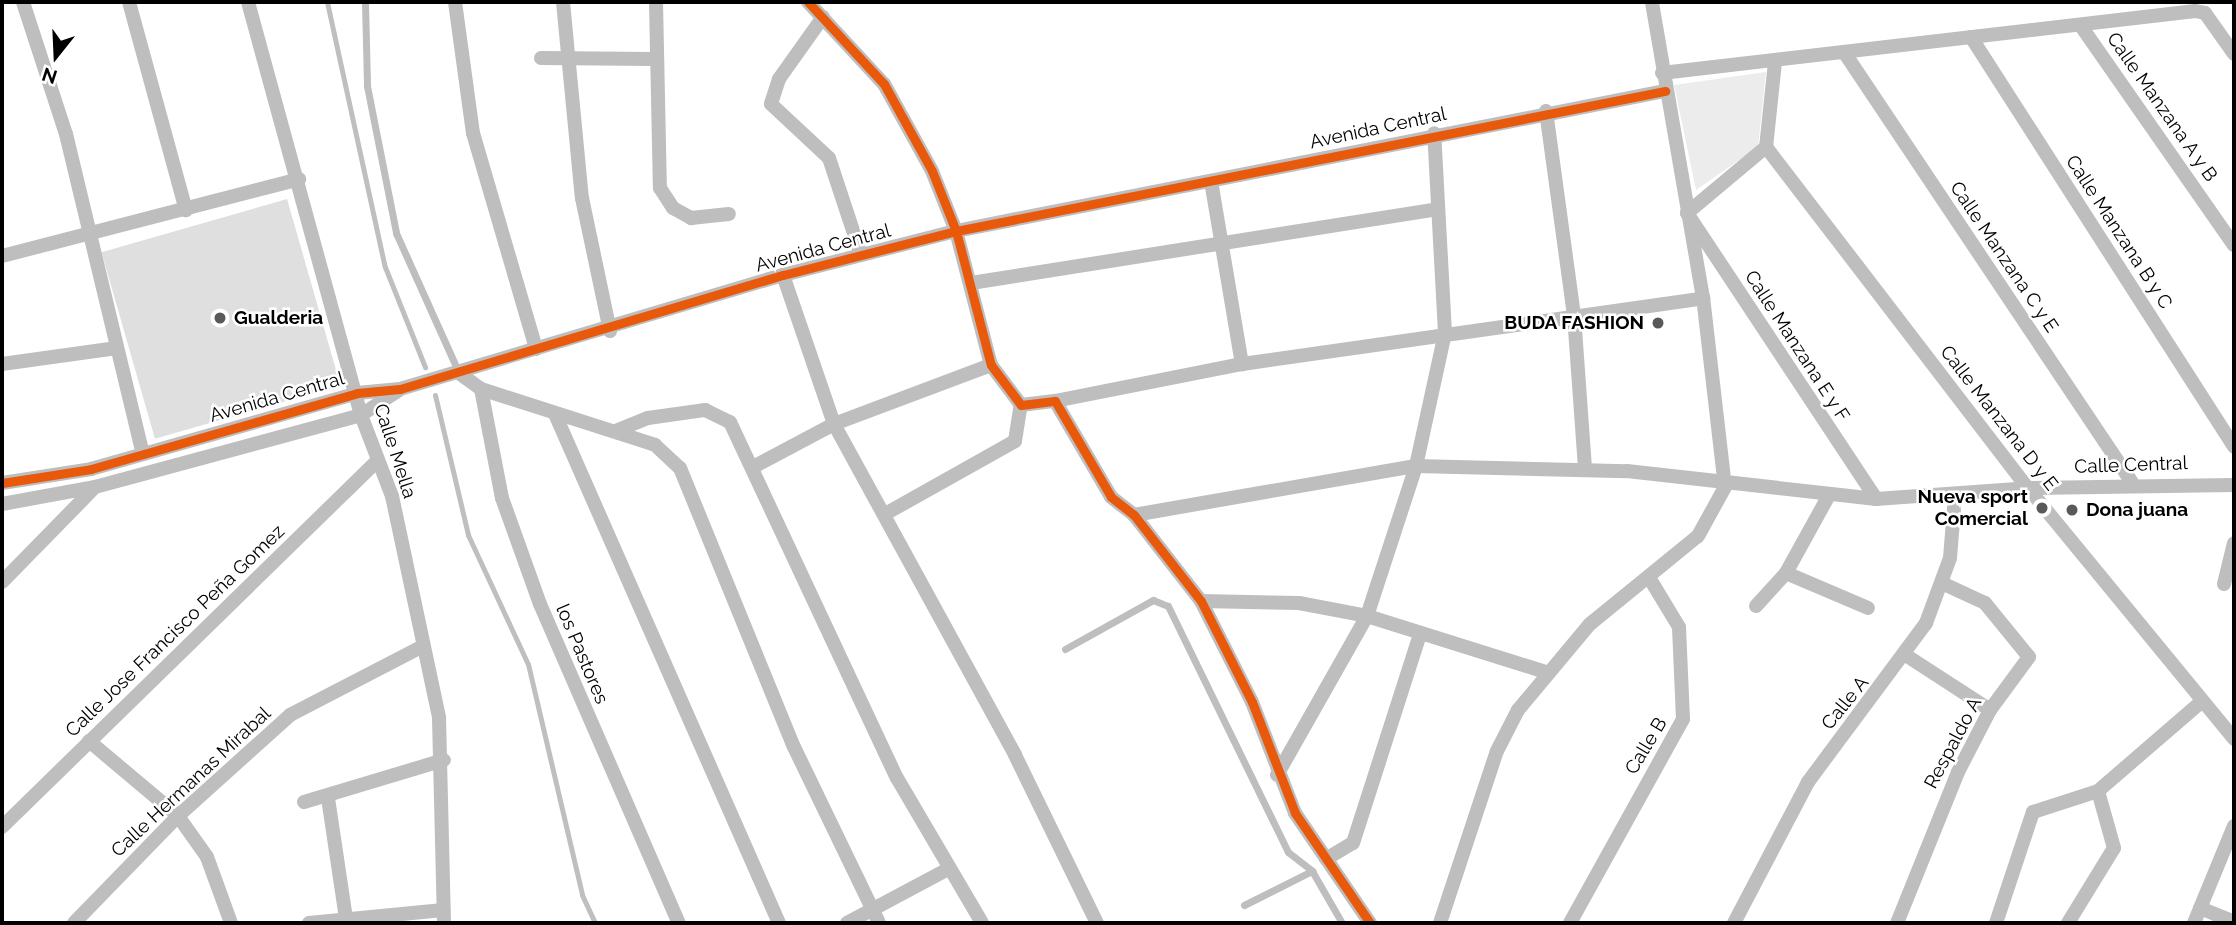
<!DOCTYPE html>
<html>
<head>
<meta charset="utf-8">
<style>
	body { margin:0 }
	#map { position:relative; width:2236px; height:925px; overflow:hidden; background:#fff; font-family:Raleway,sans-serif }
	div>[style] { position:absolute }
	.green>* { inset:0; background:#ececec }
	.stream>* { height:5px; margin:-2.5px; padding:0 2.5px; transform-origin:2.5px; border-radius:2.5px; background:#bfbfbf }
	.building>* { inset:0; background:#dfdfdf; transform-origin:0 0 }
	.lane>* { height:7px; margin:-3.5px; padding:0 3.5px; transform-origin:3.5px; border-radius:3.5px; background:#bebebe }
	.street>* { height:14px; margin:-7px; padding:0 7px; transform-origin:7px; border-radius:7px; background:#bebebe }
	.cycleway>* { height:9px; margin:-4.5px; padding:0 4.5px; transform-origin:4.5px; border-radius:4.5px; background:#e8590c }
	.dots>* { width:19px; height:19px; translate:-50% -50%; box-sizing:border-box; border:4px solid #fff; border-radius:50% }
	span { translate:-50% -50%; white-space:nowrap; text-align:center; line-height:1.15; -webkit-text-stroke:5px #fff; paint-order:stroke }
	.street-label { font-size:19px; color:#000 }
	.poi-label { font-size:19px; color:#000; font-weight:700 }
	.left { translate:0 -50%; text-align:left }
	.right { translate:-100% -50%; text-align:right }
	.frame { position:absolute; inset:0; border:4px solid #000; pointer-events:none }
	.north { position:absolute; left:21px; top:21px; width:70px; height:70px; -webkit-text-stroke:5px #fff; paint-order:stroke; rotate:198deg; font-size:19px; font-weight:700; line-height:28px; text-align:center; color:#000 }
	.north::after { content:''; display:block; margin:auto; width:24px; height:32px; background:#000; clip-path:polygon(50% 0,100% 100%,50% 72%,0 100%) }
</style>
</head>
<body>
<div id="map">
	<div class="green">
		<i style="clip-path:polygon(1766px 72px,1758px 147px,1696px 190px,1674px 85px)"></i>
	</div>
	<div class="stream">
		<i style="left:327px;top:2px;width:271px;rotate:77.7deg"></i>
		<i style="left:385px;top:267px;width:108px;rotate:68.2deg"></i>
		<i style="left:435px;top:395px;width:144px;rotate:76.7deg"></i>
		<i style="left:468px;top:535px;width:142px;rotate:65.1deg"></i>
		<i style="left:528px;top:664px;width:237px;rotate:76.8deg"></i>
		<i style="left:582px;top:895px;width:31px;rotate:65deg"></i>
	</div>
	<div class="building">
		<i style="left:287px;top:199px;width:194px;height:193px;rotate:74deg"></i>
	</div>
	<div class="lane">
		<i style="left:365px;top:2px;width:84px;rotate:88.6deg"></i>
		<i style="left:367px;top:86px;width:150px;rotate:78.8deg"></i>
		<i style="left:396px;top:233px;width:154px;rotate:65.8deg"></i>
		<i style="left:1065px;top:649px;width:101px;rotate:-29.1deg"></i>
		<i style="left:1153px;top:600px;width:16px;rotate:22deg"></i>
		<i style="left:1168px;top:606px;width:274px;rotate:64deg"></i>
		<i style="left:1288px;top:852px;width:31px;rotate:38deg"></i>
		<i style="left:1312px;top:871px;width:60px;rotate:60deg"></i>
		<i style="left:1244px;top:905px;width:76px;rotate:-26.6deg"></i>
	</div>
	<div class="street">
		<i style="left:23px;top:2px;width:139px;rotate:72deg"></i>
		<i style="left:66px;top:134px;width:329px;rotate:76.5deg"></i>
		<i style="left:129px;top:2px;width:216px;rotate:74.7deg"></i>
		<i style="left:248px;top:2px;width:428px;rotate:74.7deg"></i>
		<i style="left:361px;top:415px;width:87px;rotate:69.1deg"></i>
		<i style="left:392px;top:496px;width:227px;rotate:78deg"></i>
		<i style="left:439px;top:718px;width:205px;rotate:88.6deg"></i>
		<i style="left:455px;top:2px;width:132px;rotate:82.2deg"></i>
		<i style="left:473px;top:133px;width:225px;rotate:73.7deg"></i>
		<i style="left:563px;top:2px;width:197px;rotate:84.5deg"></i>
		<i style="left:582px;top:198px;width:136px;rotate:78.1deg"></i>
		<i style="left:656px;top:2px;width:186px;rotate:88.8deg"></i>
		<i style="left:660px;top:188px;width:24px;rotate:57deg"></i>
		<i style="left:673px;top:208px;width:21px;rotate:29deg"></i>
		<i style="left:691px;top:218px;width:38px;rotate:-6deg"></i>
		<i style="left:808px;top:2px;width:112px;rotate:47.2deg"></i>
		<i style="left:884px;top:84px;width:99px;rotate:61.1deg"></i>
		<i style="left:932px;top:171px;width:65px;rotate:68.2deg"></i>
		<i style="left:956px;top:231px;width:138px;rotate:75.4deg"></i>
		<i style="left:991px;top:365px;width:50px;rotate:53.1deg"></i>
		<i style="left:1021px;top:405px;width:34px;rotate:-7deg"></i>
		<i style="left:1055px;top:401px;width:111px;rotate:59.7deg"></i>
		<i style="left:1111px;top:497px;width:29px;rotate:38deg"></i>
		<i style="left:1134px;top:515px;width:109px;rotate:52.1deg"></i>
		<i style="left:1201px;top:601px;width:113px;rotate:63.2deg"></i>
		<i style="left:1252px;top:702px;width:119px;rotate:68.8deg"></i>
		<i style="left:1295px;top:813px;width:133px;rotate:55.7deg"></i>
		<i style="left:823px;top:17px;width:76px;rotate:125.4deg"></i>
		<i style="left:779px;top:79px;width:26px;rotate:108deg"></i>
		<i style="left:771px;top:104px;width:79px;rotate:43deg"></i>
		<i style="left:829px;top:158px;width:102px;rotate:71.7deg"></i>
		<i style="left:2081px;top:26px;width:267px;rotate:55.1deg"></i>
		<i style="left:1971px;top:37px;width:487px;rotate:57.3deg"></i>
		<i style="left:1844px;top:52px;width:520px;rotate:56.22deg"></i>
		<i style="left:541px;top:58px;width:113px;rotate:0.5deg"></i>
		<i style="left:1775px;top:62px;width:85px;rotate:96deg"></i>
		<i style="left:1766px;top:147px;width:103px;rotate:140.1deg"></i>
		<i style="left:1687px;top:213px;width:343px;rotate:56.5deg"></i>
		<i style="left:1662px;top:73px;width:537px;rotate:-6.63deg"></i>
		<i style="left:2195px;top:11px;width:10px;rotate:11deg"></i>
		<i style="left:2205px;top:13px;width:50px;rotate:54.7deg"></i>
		<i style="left:1546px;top:111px;width:206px;rotate:82.2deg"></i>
		<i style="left:1574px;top:315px;width:153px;rotate:85.9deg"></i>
		<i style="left:1766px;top:147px;width:430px;rotate:52.5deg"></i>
		<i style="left:2028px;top:488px;width:325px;rotate:50.6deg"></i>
		<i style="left:1211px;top:181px;width:186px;rotate:80.4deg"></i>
		<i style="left:2px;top:256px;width:307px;rotate:-14.5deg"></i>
		<i style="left:783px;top:275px;width:157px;rotate:71.1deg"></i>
		<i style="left:834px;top:424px;width:377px;rotate:61.3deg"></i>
		<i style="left:1015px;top:755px;width:187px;rotate:64deg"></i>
		<i style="left:971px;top:283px;width:471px;rotate:-9deg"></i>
		<i style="left:2px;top:364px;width:116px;rotate:-7.9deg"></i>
		<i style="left:459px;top:373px;width:27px;rotate:36deg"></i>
		<i style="left:481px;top:389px;width:183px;rotate:17.8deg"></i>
		<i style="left:655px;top:445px;width:34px;rotate:43deg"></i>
		<i style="left:680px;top:468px;width:301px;rotate:67.8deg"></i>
		<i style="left:794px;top:747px;width:195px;rotate:64.2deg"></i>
		<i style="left:481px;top:389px;width:111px;rotate:79.1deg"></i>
		<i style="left:502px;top:498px;width:113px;rotate:70.3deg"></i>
		<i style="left:540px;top:604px;width:348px;rotate:66.5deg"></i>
		<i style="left:1055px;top:401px;width:191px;rotate:-11.2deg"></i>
		<i style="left:1242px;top:364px;width:466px;rotate:-8.1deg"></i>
		<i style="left:555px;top:414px;width:556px;rotate:66.25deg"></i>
		<i style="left:618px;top:430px;width:32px;rotate:-22deg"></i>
		<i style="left:648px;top:418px;width:58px;rotate:-8deg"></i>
		<i style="left:705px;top:410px;width:28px;rotate:26deg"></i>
		<i style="left:730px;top:422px;width:393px;rotate:64.9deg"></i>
		<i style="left:897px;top:778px;width:168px;rotate:59.6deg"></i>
		<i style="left:755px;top:466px;width:89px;rotate:-28deg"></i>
		<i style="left:834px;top:424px;width:168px;rotate:-20.6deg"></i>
		<i style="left:2px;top:483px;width:90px;rotate:-8.9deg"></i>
		<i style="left:91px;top:469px;width:277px;rotate:-15.9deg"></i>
		<i style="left:357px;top:393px;width:43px;rotate:-5.3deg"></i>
		<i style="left:400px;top:389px;width:400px;rotate:-16.6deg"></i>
		<i style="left:783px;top:275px;width:179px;rotate:-14.3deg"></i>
		<i style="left:956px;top:231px;width:723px;rotate:-11.17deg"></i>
		<i style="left:2px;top:504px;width:95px;rotate:-10.4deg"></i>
		<i style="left:95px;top:487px;width:276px;rotate:-15.1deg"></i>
		<i style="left:361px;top:415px;width:45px;rotate:-33.3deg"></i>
		<i style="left:885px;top:514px;width:149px;rotate:-29.3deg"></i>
		<i style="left:1015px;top:441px;width:36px;rotate:-81deg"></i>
		<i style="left:1134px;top:515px;width:286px;rotate:-9.9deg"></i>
		<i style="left:1416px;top:466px;width:211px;rotate:1.4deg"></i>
		<i style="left:1627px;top:471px;width:251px;rotate:6.4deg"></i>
		<i style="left:1876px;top:499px;width:152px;rotate:-4.1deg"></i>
		<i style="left:2028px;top:488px;width:206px;rotate:-0.8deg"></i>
		<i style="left:1786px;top:573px;width:89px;rotate:23.1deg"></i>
		<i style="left:2px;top:582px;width:133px;rotate:-45.6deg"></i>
		<i style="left:2224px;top:584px;width:42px;rotate:-76.3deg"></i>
		<i style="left:1201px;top:601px;width:98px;rotate:1.2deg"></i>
		<i style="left:1299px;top:603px;width:69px;rotate:10.8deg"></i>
		<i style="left:1367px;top:616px;width:188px;rotate:17.4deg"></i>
		<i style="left:1756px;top:606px;width:45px;rotate:-47.7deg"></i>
		<i style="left:1786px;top:573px;width:87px;rotate:-61.1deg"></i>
		<i style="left:1907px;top:656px;width:99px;rotate:33deg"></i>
		<i style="left:89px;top:741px;width:116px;rotate:40.1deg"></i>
		<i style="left:178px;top:816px;width:50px;rotate:54.7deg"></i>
		<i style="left:207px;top:857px;width:70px;rotate:70deg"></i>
		<i style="left:1277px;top:775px;width:183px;rotate:-60.5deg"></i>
		<i style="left:1367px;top:616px;width:158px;rotate:-71.9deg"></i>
		<i style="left:1416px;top:466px;width:136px;rotate:-77.7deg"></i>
		<i style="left:1445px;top:333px;width:200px;rotate:-93.1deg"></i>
		<i style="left:328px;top:798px;width:121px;rotate:81.5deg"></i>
		<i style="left:304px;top:802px;width:146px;rotate:-16.7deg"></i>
		<i style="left:2px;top:827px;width:521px;rotate:-44.3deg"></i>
		<i style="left:1326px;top:859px;width:31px;rotate:-31deg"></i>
		<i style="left:1353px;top:843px;width:219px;rotate:-72.2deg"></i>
		<i style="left:2200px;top:908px;width:37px;rotate:22deg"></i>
		<i style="left:74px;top:923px;width:149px;rotate:-45.8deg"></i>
		<i style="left:178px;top:816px;width:151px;rotate:-42deg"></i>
		<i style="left:290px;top:715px;width:148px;rotate:-27.4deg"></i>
		<i style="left:309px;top:923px;width:135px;rotate:-5.5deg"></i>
		<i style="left:847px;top:923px;width:115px;rotate:-28.1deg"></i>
		<i style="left:1440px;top:923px;width:181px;rotate:-71.7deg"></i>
		<i style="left:1497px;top:751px;width:46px;rotate:-62.9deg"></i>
		<i style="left:1518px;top:710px;width:112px;rotate:-50.1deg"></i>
		<i style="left:1590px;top:624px;width:139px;rotate:-39.2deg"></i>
		<i style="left:1698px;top:536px;width:56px;rotate:-61.1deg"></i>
		<i style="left:1725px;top:487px;width:190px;rotate:-96.6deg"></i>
		<i style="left:1703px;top:298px;width:300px;rotate:-99.8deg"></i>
		<i style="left:1570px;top:923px;width:233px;rotate:-61deg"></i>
		<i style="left:1683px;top:719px;width:92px;rotate:-92.5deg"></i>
		<i style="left:1679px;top:627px;width:56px;rotate:-121.1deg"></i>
		<i style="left:1734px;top:923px;width:159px;rotate:-62.3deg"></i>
		<i style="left:1808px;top:782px;width:198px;rotate:-53.4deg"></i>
		<i style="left:1926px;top:623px;width:69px;rotate:-69.7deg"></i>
		<i style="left:1950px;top:558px;width:62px;rotate:-85.4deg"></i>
		<i style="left:1897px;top:923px;width:163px;rotate:-68deg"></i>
		<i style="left:1958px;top:772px;width:70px;rotate:-62.7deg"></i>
		<i style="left:1990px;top:710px;width:66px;rotate:-53.7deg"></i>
		<i style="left:2029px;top:657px;width:70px;rotate:-129.2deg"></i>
		<i style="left:1985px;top:603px;width:45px;rotate:-155.1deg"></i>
		<i style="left:1996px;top:923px;width:117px;rotate:-71.6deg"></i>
		<i style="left:2033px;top:812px;width:68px;rotate:-17.9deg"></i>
		<i style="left:2098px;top:791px;width:136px;rotate:-40.8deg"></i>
		<i style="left:2068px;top:923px;width:88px;rotate:-58.5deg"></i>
		<i style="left:2114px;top:848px;width:59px;rotate:-105.7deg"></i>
		<i style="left:2194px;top:923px;width:105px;rotate:-67.6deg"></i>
	</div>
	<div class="cycleway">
		<i style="left:808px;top:2px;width:112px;rotate:47.2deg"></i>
		<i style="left:884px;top:84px;width:99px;rotate:61.1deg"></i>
		<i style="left:932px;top:171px;width:65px;rotate:68.2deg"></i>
		<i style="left:956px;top:231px;width:138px;rotate:75.4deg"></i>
		<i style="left:991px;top:365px;width:50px;rotate:53.1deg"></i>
		<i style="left:1021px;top:405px;width:34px;rotate:-7deg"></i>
		<i style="left:1055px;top:401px;width:111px;rotate:59.7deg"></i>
		<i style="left:1111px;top:497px;width:29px;rotate:38deg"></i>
		<i style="left:1134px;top:515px;width:109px;rotate:52.1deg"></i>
		<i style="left:1201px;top:601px;width:113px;rotate:63.2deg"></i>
		<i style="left:1252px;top:702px;width:119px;rotate:68.8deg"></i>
		<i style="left:1295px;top:813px;width:133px;rotate:55.7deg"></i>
		<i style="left:2px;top:483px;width:90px;rotate:-8.9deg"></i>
		<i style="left:91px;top:469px;width:277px;rotate:-15.9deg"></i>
		<i style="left:357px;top:393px;width:43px;rotate:-5.3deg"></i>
		<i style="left:400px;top:389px;width:400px;rotate:-16.6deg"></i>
		<i style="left:783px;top:275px;width:179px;rotate:-14.3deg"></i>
		<i style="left:956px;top:231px;width:723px;rotate:-11.17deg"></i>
	</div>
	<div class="dots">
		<i style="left:220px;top:318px;background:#595959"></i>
		<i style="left:1658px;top:323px;background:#595959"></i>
		<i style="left:2042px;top:508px;background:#595959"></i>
		<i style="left:2072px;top:510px;background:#595959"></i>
	</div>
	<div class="street-label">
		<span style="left:2162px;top:107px;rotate:55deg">Calle Manzana A y B</span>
		<span style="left:1378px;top:128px;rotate:-12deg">Avenida Central</span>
		<span style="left:2119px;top:232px;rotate:57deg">Calle Manzana B y C</span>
		<span style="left:823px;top:248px;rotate:-15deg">Avenida Central</span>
		<span style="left:2004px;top:257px;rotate:56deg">Calle Manzana C y E</span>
		<span style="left:1797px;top:346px;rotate:57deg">Calle Manzana E y F</span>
		<span style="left:277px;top:397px;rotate:-16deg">Avenida Central</span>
		<span style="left:1999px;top:418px;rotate:52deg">Calle Manzana D y E</span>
		<span style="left:395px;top:451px;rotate:72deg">Calle Mella</span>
		<span style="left:2131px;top:465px;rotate:-2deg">Calle Central</span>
		<span style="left:175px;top:631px;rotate:-44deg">Calle Jose Francisco Peña Gomez</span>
		<span style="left:582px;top:654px;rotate:67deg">los Pastores</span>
		<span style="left:1845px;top:703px;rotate:-51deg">Calle A</span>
		<span style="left:1953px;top:743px;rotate:-62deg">Respaldo A</span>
		<span style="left:1646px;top:746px;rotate:-59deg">Calle B</span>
		<span style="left:191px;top:782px;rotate:-43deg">Calle Hermanas Mirabal</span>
	</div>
	<div class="poi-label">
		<span class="left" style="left:234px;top:318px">Gualderia</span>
		<span class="right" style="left:1644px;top:323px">BUDA FASHION</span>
		<span class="right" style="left:2028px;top:508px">Nueva sport<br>Comercial</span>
		<span class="left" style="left:2086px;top:510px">Dona juana</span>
	</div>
	<div class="frame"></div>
	<div class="north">N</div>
</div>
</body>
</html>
